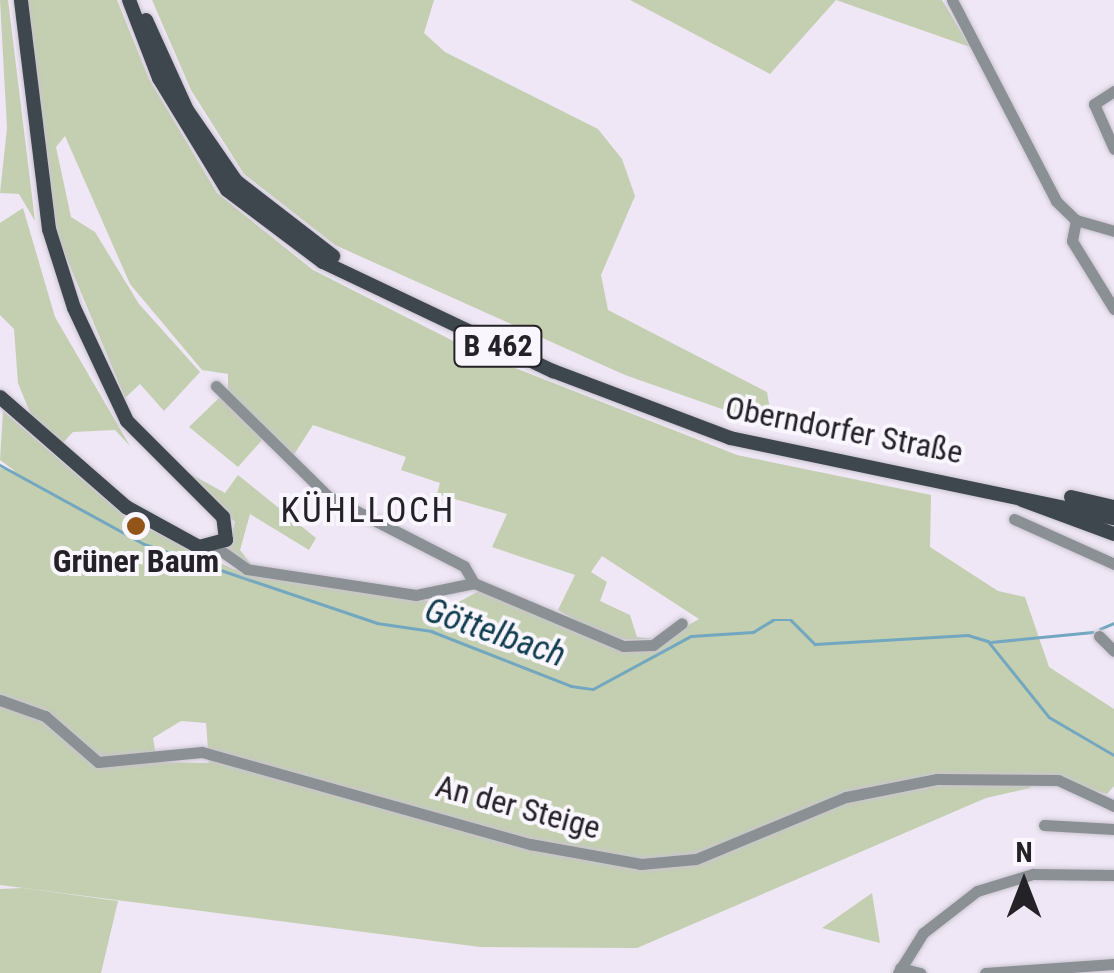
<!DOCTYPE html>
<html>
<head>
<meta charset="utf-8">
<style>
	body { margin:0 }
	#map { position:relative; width:1114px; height:973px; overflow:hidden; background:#efe7f5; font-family:"Roboto Condensed",sans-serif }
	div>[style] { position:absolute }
	.green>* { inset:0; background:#c3cfb0 }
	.stream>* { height:2.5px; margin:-1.25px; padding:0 1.25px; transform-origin:1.25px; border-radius:1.25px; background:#73a7c0 }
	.roads { filter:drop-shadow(0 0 2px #cac4d0) drop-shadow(0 0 2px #cac4d0) }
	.minor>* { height:11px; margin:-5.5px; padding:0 5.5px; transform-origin:5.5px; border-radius:5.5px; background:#8b9094 }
	.major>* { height:14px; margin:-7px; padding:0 7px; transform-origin:7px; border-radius:7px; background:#3f474e }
	.dots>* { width:28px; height:28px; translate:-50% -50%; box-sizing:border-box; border:5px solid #faf6fe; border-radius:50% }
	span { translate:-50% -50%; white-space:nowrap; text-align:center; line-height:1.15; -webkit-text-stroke:8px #faf6fe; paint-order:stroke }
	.shield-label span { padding:2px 8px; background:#faf6fe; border:2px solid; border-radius:8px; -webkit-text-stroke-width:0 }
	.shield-label { font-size:30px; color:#242227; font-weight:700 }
	.street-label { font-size:32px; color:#242227 }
	.poi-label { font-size:32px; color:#242227; font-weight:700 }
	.neighbourhood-label { font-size:35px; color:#242227; letter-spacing:2.5px }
	.water-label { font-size:35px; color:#103d4f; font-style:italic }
	.north { position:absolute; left:974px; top:833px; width:100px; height:100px; -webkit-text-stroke:8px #faf6fe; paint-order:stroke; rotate:0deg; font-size:28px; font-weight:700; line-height:40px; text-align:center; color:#242227 }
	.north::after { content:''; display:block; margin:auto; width:35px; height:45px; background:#242227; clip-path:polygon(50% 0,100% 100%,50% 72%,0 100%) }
</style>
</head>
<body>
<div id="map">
	<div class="green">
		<i style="clip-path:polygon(0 0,8px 0,35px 221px,19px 194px,0 193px,7px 128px)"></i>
		<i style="clip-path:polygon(evenodd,26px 0,117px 0,149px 79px,217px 193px,313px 270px,477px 353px,737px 455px,931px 495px,930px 547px,998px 591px,1025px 597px,1049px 667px,1114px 709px,1114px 786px,1107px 794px,1037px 775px,1030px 788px,986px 798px,637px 948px,480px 947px,0 885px,0 468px,15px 471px,0 460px,3px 411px,128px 519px,233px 569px,453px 605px,479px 591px,629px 650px,643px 651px,699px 619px,602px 556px,591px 572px,607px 582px,600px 601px,630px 615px,637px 637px,656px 639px,609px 640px,558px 610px,575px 575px,492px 547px,507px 514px,437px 494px,440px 483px,401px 470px,406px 457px,313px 425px,291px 459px,228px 390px,228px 374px,202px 370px,130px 284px,65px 136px,56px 147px,71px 217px,95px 232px,139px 304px,200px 372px,164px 411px,140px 384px,125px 398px,57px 235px,26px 0,181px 721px,206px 723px,209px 763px,157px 762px,153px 738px,181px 721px)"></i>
		<i style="clip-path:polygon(152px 0,434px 0,424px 33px,445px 52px,598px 129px,622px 159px,635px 196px,601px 275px,608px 310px,767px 392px,773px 427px,625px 375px,335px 245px,244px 174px,191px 90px)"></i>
		<i style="clip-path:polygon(630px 0,942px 0,970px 47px,836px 0,770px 74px)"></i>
		<i style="clip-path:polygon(23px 208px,55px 317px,130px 446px,115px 430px,73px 432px,59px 447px,35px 425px,18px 383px,14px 329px,0 315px,0 223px)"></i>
		<i style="clip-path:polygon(222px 395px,263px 439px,238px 467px,189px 427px)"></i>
		<i style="clip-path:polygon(185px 471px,225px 493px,238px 475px,316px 538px,309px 550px,250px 514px,240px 550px,253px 567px,227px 552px,235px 522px)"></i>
		<i style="clip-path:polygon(23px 888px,118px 901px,101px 973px,0 973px,0 889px)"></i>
		<i style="clip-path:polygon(872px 893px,880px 943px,822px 928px)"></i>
	</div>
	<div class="stream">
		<i style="left:0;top:465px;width:164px;rotate:28.7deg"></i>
		<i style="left:144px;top:544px;width:246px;rotate:18.7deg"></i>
		<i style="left:377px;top:623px;width:55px;rotate:8.4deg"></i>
		<i style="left:431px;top:631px;width:150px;rotate:21.4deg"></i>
		<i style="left:571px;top:686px;width:22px;rotate:8deg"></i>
		<i style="left:593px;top:689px;width:111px;rotate:-28.4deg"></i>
		<i style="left:691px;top:636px;width:62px;rotate:-3.7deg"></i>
		<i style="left:753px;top:632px;width:23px;rotate:-31deg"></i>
		<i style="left:773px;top:620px;width:18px"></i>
		<i style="left:791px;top:620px;width:34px;rotate:45deg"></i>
		<i style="left:815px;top:644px;width:153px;rotate:-3.4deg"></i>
		<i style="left:968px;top:635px;width:21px;rotate:17deg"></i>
		<i style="left:988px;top:641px;width:97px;rotate:51.2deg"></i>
		<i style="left:1049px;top:717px;width:75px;rotate:30.3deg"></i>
		<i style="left:1100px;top:629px;width:15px;rotate:-23deg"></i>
		<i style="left:991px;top:642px;width:102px;rotate:-5.6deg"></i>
	</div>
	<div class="roads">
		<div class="minor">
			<i style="left:952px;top:0;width:226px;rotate:62.6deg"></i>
			<i style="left:1056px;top:201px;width:28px;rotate:44deg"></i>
			<i style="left:1076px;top:220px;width:40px;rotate:16deg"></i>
			<i style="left:1114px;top:91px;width:24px;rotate:147deg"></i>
			<i style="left:1094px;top:104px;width:49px;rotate:66deg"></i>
			<i style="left:1076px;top:220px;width:21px;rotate:101deg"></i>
			<i style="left:1072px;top:241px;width:80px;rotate:58.3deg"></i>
			<i style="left:216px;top:386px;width:158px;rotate:44.5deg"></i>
			<i style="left:329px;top:497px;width:152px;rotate:27.1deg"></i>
			<i style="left:464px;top:566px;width:20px;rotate:60deg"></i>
			<i style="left:474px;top:583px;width:59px;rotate:168.3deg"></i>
			<i style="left:416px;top:595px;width:171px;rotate:-171.3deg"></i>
			<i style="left:247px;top:569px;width:37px;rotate:-145deg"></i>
			<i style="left:1014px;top:519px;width:110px;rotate:24.2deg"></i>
			<i style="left:474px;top:583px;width:162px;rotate:22.9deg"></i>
			<i style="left:623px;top:646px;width:30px;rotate:-2deg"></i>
			<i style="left:653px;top:645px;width:36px;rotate:-37deg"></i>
			<i style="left:1099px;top:636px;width:21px;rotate:45deg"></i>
			<i style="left:0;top:700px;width:48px;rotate:19.6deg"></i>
			<i style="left:45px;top:716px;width:70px;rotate:41deg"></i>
			<i style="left:98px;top:762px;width:104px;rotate:-5.5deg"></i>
			<i style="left:202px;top:752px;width:341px;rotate:15.7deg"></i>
			<i style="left:530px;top:844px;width:113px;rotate:10.2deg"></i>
			<i style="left:641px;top:864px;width:55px;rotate:-5.2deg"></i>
			<i style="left:696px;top:859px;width:162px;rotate:-22.5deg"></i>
			<i style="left:846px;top:797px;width:93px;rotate:-11.2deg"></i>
			<i style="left:937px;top:779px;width:121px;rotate:0.5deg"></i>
			<i style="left:1058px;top:780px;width:62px;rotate:24.9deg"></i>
			<i style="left:1044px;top:825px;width:70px;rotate:3.3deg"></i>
			<i style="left:900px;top:968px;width:21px;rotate:14deg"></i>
			<i style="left:898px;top:973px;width:47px;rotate:-58deg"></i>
			<i style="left:923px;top:933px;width:68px;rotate:-37.9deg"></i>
			<i style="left:977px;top:891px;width:59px;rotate:-16.9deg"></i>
			<i style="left:1033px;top:874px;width:81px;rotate:0.7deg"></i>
			<i style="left:985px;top:973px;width:129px;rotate:-4deg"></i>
		</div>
		<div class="major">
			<i style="left:129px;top:0;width:84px;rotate:69deg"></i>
			<i style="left:159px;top:78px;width:131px;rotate:58.7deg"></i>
			<i style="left:227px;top:190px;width:120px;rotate:36.9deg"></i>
			<i style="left:323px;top:262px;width:255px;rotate:25.4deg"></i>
			<i style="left:553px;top:371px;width:189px;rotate:20.7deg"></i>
			<i style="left:730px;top:438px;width:392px;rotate:11.8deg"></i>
			<i style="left:146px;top:20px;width:99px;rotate:65.5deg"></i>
			<i style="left:187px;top:110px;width:86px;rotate:55.4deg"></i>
			<i style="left:236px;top:181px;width:123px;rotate:37.7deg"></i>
			<i style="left:0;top:397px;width:167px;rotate:41.1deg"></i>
			<i style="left:126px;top:507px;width:83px;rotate:28.7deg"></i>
			<i style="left:199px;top:547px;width:28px;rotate:-15deg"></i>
			<i style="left:226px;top:540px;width:23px;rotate:-97deg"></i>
			<i style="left:223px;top:517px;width:136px;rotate:-135deg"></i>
			<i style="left:127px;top:421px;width:125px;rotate:-115.1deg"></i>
			<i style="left:74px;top:308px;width:83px;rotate:-107.6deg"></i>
			<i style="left:49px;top:229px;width:231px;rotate:-97deg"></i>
			<i style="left:1071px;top:497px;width:44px;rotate:13.1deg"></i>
			<i style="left:1022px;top:500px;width:98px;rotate:20.3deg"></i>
		</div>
	</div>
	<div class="dots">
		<i style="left:136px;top:526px;background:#925419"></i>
	</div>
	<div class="shield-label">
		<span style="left:498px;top:346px">B 462</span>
	</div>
	<div class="street-label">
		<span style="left:844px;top:430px;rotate:11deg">Oberndorfer Straße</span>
		<span style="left:518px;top:807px;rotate:15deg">An der Steige</span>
	</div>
	<div class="poi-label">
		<span style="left:136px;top:561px">Grüner Baum</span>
	</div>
	<div class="neighbourhood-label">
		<span style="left:368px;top:511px">KÜHLLOCH</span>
	</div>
	<div class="water-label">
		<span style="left:495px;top:633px;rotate:19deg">Göttelbach</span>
	</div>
	<div class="north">N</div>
</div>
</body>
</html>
